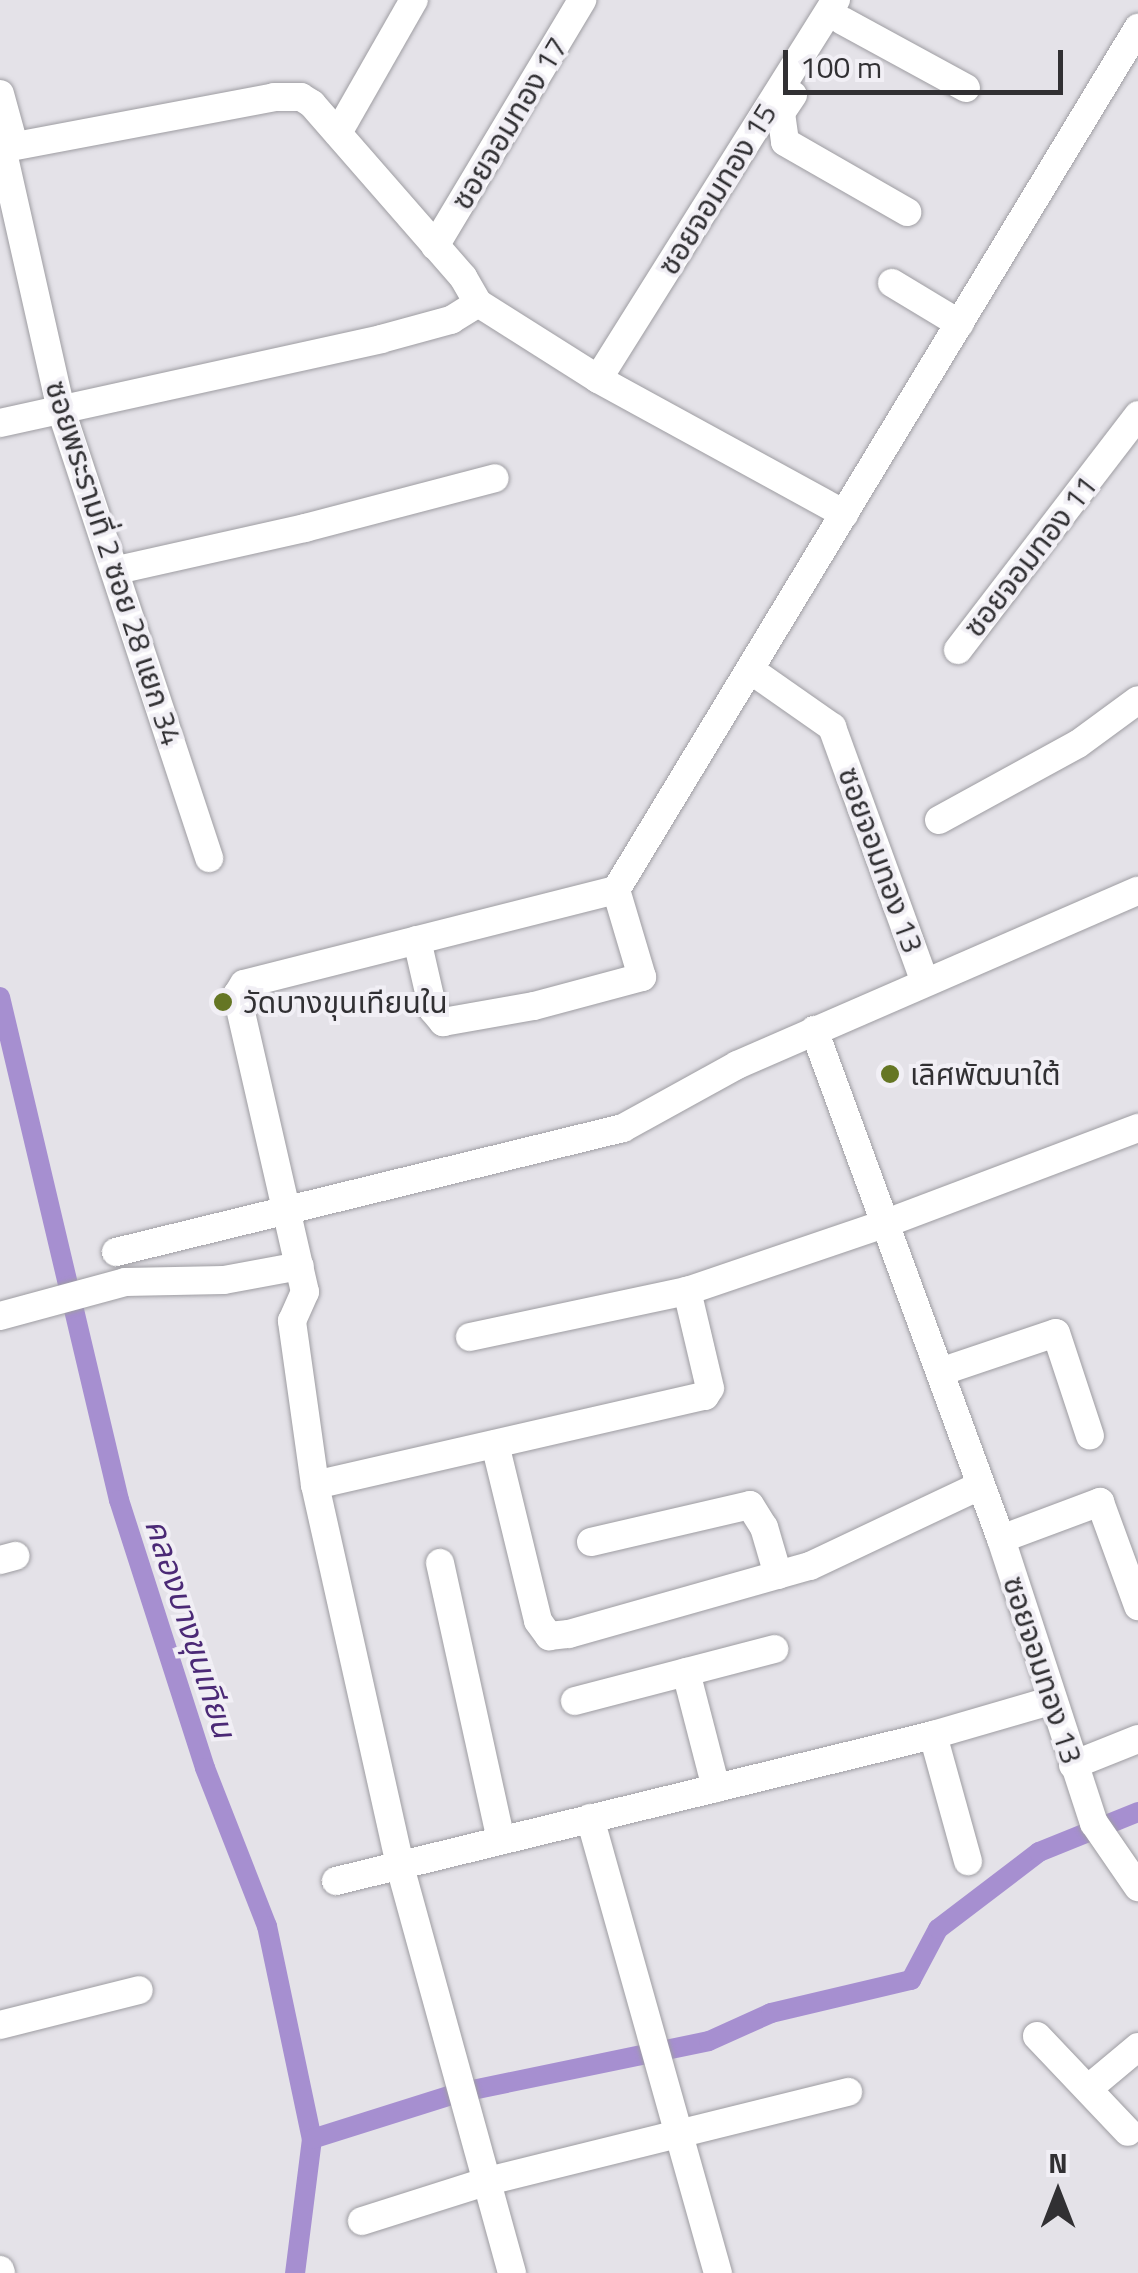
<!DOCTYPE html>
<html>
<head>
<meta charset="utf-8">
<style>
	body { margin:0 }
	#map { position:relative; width:1138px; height:2273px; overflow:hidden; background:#e4e2e8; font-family:"Titillium Web","Noto Sans Thai",sans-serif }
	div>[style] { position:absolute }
	.canal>* { height:20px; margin:-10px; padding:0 10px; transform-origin:10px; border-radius:10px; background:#a68fd0 }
	.roads { filter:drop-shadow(0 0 2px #9e9da2) drop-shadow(0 0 2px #9e9da2) }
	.minor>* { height:28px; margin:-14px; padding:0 14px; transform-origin:14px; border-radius:14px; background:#fff }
	.dots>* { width:28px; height:28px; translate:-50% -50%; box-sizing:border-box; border:5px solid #f1eff5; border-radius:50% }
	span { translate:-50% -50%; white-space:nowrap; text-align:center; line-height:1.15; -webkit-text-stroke:8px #f1eff5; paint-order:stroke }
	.street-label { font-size:30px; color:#313033 }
	.poi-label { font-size:30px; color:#313033 }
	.left { translate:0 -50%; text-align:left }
	.water-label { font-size:32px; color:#4b2976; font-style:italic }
	.north { position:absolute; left:1008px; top:2143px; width:100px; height:100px; -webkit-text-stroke:8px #f1eff5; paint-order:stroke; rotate:0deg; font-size:28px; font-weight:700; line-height:40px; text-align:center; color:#313033 }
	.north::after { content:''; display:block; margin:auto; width:35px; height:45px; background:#313033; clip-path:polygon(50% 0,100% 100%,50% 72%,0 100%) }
	.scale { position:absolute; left:783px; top:50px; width:280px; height:45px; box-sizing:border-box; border:5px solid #313033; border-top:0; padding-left:12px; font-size:30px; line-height:35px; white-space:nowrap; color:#313033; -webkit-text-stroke:8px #f1eff5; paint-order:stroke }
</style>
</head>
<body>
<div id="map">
	<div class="canal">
		<i style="left:0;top:997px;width:517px;rotate:76.69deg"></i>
		<i style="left:119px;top:1500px;width:281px;rotate:72.2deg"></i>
		<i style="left:205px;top:1768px;width:170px;rotate:68.6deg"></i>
		<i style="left:267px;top:1926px;width:218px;rotate:78.1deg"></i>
		<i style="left:312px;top:2139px;width:135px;rotate:97.2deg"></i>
		<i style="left:312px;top:2139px;width:153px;rotate:-17.5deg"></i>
		<i style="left:458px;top:2093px;width:256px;rotate:-11.7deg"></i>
		<i style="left:709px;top:2041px;width:68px;rotate:-24.3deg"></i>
		<i style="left:771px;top:2013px;width:144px;rotate:-13.3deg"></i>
		<i style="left:911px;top:1980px;width:58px;rotate:-62.1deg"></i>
		<i style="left:938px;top:1929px;width:127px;rotate:-37.3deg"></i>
		<i style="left:1039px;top:1852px;width:107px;rotate:-22deg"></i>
	</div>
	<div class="roads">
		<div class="minor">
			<i style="left:843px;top:21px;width:140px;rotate:28.6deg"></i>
			<i style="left:0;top:94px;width:53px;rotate:74.6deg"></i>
			<i style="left:793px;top:95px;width:22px;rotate:124deg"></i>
			<i style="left:781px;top:113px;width:29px;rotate:82deg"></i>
			<i style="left:785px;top:142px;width:141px;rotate:29.8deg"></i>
			<i style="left:338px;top:133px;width:153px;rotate:-60.3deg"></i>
			<i style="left:2px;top:148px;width:269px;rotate:77.3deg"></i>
			<i style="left:61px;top:410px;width:472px;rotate:71.7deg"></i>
			<i style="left:0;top:149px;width:279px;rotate:-10.7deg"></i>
			<i style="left:274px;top:97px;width:27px"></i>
			<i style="left:301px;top:97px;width:13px;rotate:32deg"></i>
			<i style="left:312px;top:104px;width:230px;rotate:48.9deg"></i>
			<i style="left:463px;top:277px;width:30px;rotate:60deg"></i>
			<i style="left:478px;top:303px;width:142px;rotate:32.3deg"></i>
			<i style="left:598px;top:379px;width:281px;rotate:28.7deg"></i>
			<i style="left:435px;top:246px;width:287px;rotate:-59.1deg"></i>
			<i style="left:892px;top:283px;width:79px;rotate:31.1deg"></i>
			<i style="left:598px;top:379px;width:448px;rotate:-57.9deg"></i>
			<i style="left:0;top:423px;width:390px;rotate:-12.4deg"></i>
			<i style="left:381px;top:339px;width:73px;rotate:-15.2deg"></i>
			<i style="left:451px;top:320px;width:32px;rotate:-32deg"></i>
			<i style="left:117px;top:570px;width:193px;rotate:-12.6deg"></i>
			<i style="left:305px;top:528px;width:196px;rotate:-14.7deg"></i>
			<i style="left:958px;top:650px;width:296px;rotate:-52.5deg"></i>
			<i style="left:752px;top:671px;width:98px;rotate:35deg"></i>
			<i style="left:832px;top:727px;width:271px;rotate:70deg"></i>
			<i style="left:939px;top:820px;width:158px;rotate:-28.7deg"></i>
			<i style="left:1078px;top:744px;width:74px;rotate:-36.3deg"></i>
			<i style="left:417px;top:940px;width:72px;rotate:77.1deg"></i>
			<i style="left:433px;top:1010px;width:16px;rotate:50deg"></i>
			<i style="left:443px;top:1022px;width:92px;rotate:-10deg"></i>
			<i style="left:534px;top:1006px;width:112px;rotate:-15deg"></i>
			<i style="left:642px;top:977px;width:91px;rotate:-106.6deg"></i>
			<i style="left:814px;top:1030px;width:542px;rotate:69.83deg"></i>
			<i style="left:1001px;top:1539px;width:299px;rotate:71.9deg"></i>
			<i style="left:1094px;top:1823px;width:78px;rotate:55.5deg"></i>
			<i style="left:116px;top:1252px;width:522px;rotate:-13.74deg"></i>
			<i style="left:623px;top:1128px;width:130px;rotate:-28.9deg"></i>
			<i style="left:737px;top:1065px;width:437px;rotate:-23.5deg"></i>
			<i style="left:0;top:1316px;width:130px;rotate:-15.2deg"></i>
			<i style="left:125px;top:1282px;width:99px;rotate:-1.2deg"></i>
			<i style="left:224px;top:1280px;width:77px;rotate:-10.4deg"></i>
			<i style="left:470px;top:1337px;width:222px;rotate:-12deg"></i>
			<i style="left:687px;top:1291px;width:208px;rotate:-18.8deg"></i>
			<i style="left:884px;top:1224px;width:272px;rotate:-20.7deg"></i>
			<i style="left:940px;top:1372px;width:122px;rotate:-18.6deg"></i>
			<i style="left:1056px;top:1333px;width:108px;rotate:71.7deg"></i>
			<i style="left:495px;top:1444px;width:182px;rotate:76.3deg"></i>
			<i style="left:538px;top:1621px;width:19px;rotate:54deg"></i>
			<i style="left:549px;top:1636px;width:20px;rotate:-6deg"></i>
			<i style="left:569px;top:1634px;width:250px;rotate:-15.8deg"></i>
			<i style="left:810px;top:1566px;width:189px;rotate:-25.3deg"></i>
			<i style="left:315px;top:1485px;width:400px;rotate:-12.9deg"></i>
			<i style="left:705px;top:1396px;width:9px;rotate:-58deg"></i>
			<i style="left:710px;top:1388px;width:100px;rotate:-103.3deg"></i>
			<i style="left:1001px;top:1539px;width:106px;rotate:-20.5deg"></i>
			<i style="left:1100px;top:1502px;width:111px;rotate:69.9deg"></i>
			<i style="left:591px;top:1542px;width:163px;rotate:-13.1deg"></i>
			<i style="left:750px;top:1505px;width:26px;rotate:58deg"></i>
			<i style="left:764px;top:1527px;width:50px;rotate:73.7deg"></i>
			<i style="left:0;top:1560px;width:16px;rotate:-15deg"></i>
			<i style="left:440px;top:1563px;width:284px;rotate:77.6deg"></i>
			<i style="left:686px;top:1672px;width:120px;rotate:75.5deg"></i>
			<i style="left:575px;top:1701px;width:206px;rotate:-14.6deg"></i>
			<i style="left:933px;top:1735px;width:131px;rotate:74.5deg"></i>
			<i style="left:1073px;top:1765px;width:70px;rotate:-21.8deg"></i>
			<i style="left:590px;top:1818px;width:473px;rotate:74.3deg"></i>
			<i style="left:336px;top:1881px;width:615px;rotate:-13.74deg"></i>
			<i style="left:933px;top:1735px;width:122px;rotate:-16.2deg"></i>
			<i style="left:0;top:2025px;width:143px;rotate:-14.1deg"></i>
			<i style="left:1037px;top:2036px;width:132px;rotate:46.5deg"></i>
			<i style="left:1089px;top:2088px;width:64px;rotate:-39.9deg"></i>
			<i style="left:362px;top:2221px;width:132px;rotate:-17.6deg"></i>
			<i style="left:488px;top:2181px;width:371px;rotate:-13.9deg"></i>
			<i style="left:0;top:2270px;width:3px;rotate:72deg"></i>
			<i style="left:512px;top:2273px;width:423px;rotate:-105.4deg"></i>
			<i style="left:400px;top:1865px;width:389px;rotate:-102.6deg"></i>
			<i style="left:315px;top:1485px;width:166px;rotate:-98deg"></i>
			<i style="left:292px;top:1321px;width:32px;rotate:-66deg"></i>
			<i style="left:305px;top:1292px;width:305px;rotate:-102.9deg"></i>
			<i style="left:237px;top:995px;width:13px;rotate:-58deg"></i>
			<i style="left:244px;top:984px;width:384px;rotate:-14.2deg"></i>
			<i style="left:616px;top:890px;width:1008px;rotate:-58.8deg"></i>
		</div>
	</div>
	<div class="dots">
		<i style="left:223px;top:1002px;background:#657624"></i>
		<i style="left:890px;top:1074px;background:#657624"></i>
	</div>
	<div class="street-label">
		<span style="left:509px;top:123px;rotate:-59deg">ซอยจอมทอง 17</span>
		<span style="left:717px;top:189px;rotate:-58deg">ซอยจอมทอง 15</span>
		<span style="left:1030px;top:556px;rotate:-52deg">ซอยจอมทอง 11</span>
		<span style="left:114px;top:563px;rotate:72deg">ซอยพระรามที่ 2 ซอย 28 แยก 34</span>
		<span style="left:881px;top:860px;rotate:70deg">ซอยจอมทอง 13</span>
		<span style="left:1043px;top:1670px;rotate:72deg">ซอยจอมทอง 13</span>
	</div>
	<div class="poi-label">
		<span class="left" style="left:243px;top:1002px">วัดบางขุนเทียนใน</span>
		<span class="left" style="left:910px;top:1074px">เลิศพัฒนาใต้</span>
	</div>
	<div class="water-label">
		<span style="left:191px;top:1628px;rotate:72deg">คลองบางขุนเทียน</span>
	</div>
	<div class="north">N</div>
	<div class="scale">100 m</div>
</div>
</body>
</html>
